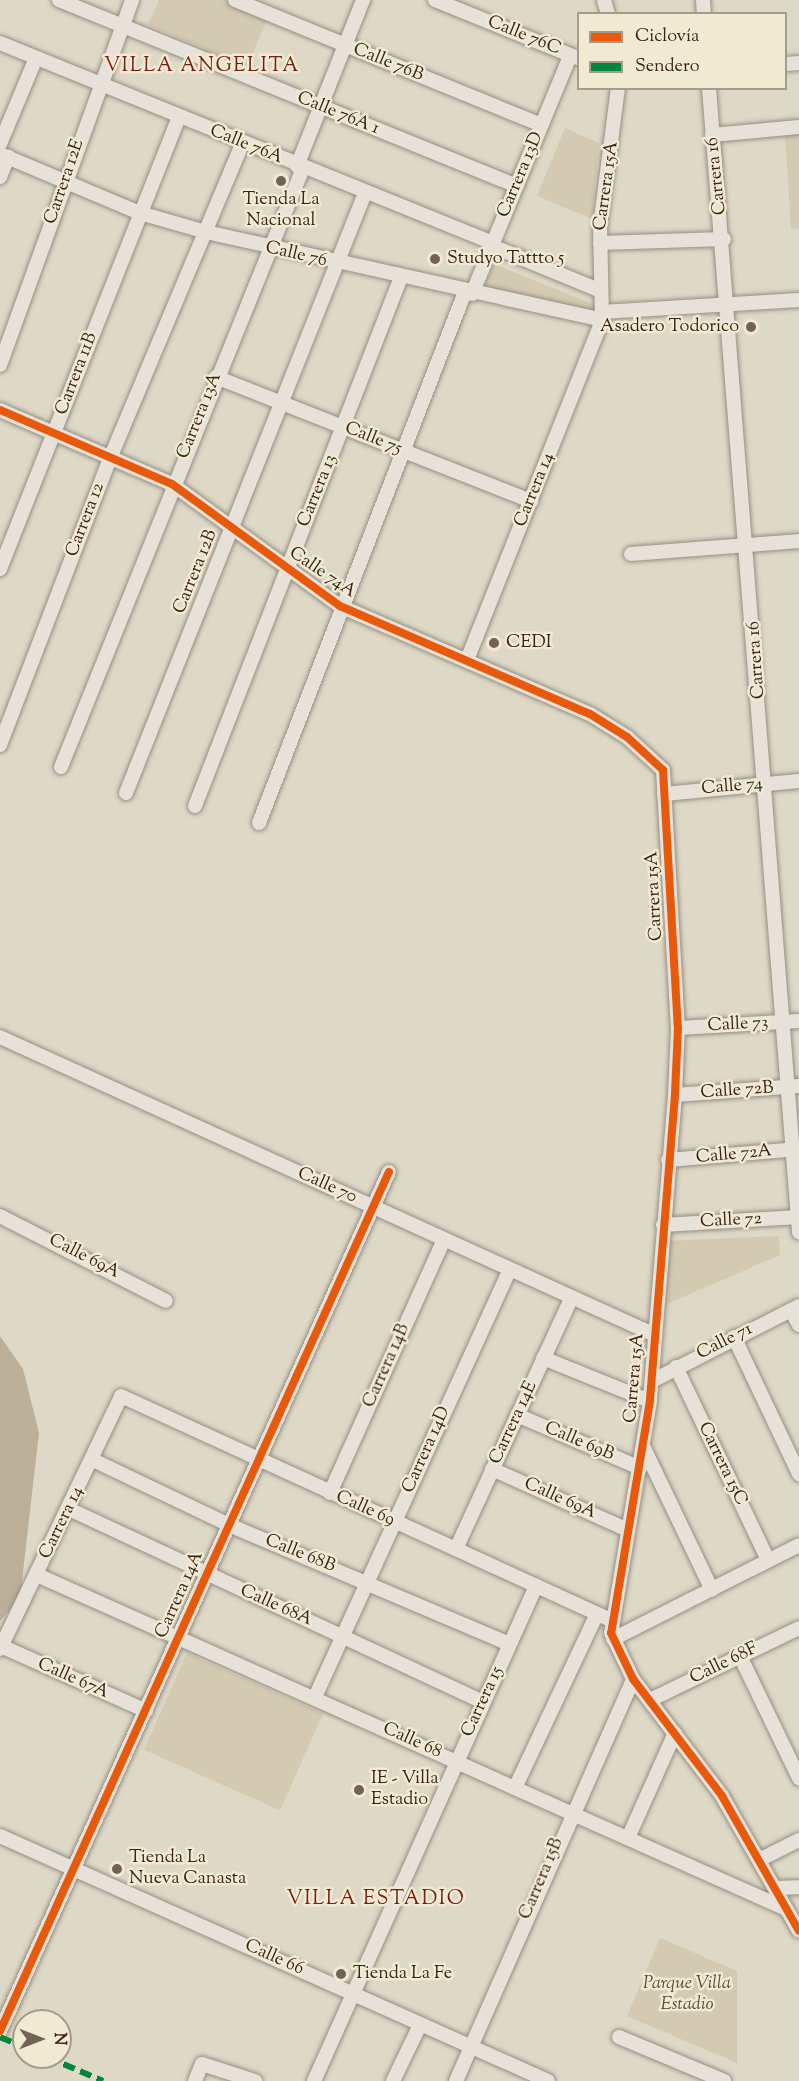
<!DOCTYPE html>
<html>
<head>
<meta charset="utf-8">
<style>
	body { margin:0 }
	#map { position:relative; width:799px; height:2081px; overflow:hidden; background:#ded8c6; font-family:"Sorts Mill Goudy",serif }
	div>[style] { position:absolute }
	.green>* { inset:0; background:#d3cab1; transform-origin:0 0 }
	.water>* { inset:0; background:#bcaf98 }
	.roads { filter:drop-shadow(0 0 2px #958f84) drop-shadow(0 0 2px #958f84) }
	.minor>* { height:14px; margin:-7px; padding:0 7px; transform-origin:7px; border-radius:7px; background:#e6e2d9 }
	.quiet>* { height:6px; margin-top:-3px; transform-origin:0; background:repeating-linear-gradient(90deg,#00873e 0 12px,transparent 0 18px) }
	.cycleway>* { height:8px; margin:-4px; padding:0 4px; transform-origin:4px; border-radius:4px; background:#e8590c }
	.dots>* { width:16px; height:16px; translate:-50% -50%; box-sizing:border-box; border:3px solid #f0ead3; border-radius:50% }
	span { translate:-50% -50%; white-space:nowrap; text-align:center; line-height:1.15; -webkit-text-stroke:5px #f0ead3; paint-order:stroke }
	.street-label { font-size:18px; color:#3a2319 }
	.poi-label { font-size:18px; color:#3a2319 }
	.left { translate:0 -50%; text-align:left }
	.right { translate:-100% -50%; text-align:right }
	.park-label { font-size:18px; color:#5e4a3b; font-style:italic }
	.neighbourhood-label { font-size:20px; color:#7a1f14; letter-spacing:1.5px }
	.legend { position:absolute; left:577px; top:12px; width:210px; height:78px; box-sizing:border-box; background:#f0ead3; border:2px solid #a79a89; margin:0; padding:8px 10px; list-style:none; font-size:18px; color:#3a2319 }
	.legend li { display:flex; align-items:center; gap:12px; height:30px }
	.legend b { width:30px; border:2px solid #a79a89 }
	.north { position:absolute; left:12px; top:2009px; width:60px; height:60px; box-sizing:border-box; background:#f0ead3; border:2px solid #a79a89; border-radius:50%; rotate:90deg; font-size:16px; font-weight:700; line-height:24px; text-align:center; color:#3a2319 }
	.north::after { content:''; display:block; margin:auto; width:21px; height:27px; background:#736256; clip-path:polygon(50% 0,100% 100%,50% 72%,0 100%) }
</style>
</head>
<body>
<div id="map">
	<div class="green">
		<i style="clip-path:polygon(159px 0,227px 0,268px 17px,247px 67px,148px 25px)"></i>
		<i style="clip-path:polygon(565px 128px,599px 143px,592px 219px,537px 196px)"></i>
		<i style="clip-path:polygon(799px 131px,799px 228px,791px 229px,785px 133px)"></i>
		<i style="clip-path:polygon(494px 264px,595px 305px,595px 317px,481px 293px)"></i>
		<i style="clip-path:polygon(779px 1236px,780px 1255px,662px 1306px,665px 1241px)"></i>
		<i style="left:187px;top:1653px;width:149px;height:106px;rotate:24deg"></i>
		<i style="clip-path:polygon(660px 1938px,737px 1971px,737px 2063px,627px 2016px)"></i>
	</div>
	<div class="water">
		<i style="clip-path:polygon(0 1336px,23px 1369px,39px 1433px,20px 1598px,0 1621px)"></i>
	</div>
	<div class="roads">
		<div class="minor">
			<i style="left:59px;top:0;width:494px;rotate:22.1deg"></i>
			<i style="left:235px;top:0;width:331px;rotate:22.2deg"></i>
			<i style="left:435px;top:0;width:154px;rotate:22.1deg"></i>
			<i style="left:604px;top:0;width:15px;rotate:74deg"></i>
			<i style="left:703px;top:0;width:14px;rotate:86deg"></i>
			<i style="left:0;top:43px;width:532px;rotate:22.08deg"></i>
			<i style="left:786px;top:64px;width:13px;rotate:-4deg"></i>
			<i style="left:709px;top:88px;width:1148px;rotate:85.5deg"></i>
			<i style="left:712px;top:135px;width:87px;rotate:-5.3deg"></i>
			<i style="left:0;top:144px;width:93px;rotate:-67.3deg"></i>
			<i style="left:0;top:154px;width:152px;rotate:22.9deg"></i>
			<i style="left:140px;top:213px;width:69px;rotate:16.1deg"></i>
			<i style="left:206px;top:232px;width:406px;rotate:12.5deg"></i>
			<i style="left:297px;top:166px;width:179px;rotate:-68.3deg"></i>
			<i style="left:0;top:177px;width:22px;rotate:-68deg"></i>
			<i style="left:600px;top:243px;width:124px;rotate:-1.8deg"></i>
			<i style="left:492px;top:246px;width:118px;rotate:22.4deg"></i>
			<i style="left:472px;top:294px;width:257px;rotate:-67.6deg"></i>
			<i style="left:602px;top:312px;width:197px;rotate:-3.5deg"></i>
			<i style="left:0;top:365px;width:388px;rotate:-70.1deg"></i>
			<i style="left:216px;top:377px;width:339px;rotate:21.5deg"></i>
			<i style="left:0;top:410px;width:187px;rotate:23.3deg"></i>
			<i style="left:172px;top:484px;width:208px;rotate:36deg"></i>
			<i style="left:340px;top:606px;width:272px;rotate:23.4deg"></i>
			<i style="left:590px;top:714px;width:44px;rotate:31.9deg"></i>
			<i style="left:627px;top:737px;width:49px;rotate:42.5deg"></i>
			<i style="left:663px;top:770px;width:258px;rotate:86.7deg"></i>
			<i style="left:678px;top:1028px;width:67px;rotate:92.6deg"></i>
			<i style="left:675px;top:1095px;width:307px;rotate:94.7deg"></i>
			<i style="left:650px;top:1401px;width:235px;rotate:99.5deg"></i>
			<i style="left:611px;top:1633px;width:51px;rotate:64.4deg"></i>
			<i style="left:633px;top:1679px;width:147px;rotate:52.7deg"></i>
			<i style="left:722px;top:1796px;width:155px;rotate:60.3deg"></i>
			<i style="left:631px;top:554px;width:169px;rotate:-4.4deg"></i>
			<i style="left:0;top:569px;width:486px;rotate:-68.4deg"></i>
			<i style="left:467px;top:660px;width:366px;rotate:-68.3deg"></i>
			<i style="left:602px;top:320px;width:94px;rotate:-91.2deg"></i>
			<i style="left:600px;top:226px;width:139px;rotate:-82.6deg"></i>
			<i style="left:0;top:745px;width:310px;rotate:-69deg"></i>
			<i style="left:111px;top:456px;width:338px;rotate:-67.2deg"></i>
			<i style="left:61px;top:767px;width:646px;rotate:-68deg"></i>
			<i style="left:126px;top:793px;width:646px;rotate:-68.28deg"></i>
			<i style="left:664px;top:794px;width:136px;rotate:-5.5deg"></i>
			<i style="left:195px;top:806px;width:568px;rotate:-68.72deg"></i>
			<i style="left:259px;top:823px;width:570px;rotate:-68.8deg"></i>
			<i style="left:678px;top:1028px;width:121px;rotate:-3.3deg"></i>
			<i style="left:0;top:1037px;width:720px;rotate:24.46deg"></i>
			<i style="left:675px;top:1095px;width:124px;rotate:-4.2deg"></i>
			<i style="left:668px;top:1160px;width:131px;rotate:-4.8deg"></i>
			<i style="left:0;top:1216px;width:186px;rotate:27.1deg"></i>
			<i style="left:663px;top:1225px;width:136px;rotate:-3.4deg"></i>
			<i style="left:791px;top:1310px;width:17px;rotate:62deg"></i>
			<i style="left:734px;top:1337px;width:152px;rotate:64.6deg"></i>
			<i style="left:543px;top:1358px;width:115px;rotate:21.9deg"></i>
			<i style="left:676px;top:1367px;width:214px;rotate:64.5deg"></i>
			<i style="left:652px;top:1381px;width:165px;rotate:-27deg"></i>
			<i style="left:517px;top:1415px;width:134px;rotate:23.3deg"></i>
			<i style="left:644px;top:1448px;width:157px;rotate:64.4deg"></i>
			<i style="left:93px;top:1460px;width:151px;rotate:25.5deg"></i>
			<i style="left:229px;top:1525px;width:304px;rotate:23deg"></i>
			<i style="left:492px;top:1469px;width:149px;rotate:24.2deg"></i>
			<i style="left:330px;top:1493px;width:278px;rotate:-65.8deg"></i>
			<i style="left:69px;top:1509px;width:457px;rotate:25deg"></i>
			<i style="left:456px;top:1549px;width:277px;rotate:-65.3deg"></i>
			<i style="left:37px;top:1575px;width:820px;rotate:24.03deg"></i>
			<i style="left:613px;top:1639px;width:208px;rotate:-26.8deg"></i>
			<i style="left:1px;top:1646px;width:159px;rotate:24.1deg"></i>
			<i style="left:0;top:1649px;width:280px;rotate:-64.4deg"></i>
			<i style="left:121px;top:1396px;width:539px;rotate:24.57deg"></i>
			<i style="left:740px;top:1656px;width:136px;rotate:64.2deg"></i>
			<i style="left:315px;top:1697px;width:470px;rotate:-65.5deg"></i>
			<i style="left:650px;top:1700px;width:165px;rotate:-25.8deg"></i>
			<i style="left:515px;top:1788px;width:192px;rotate:-64.8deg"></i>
			<i style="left:0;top:1836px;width:600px;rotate:24.09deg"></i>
			<i style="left:628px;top:1838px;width:115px;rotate:-65.9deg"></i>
			<i style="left:759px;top:1860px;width:45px;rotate:-26.6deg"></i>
			<i style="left:775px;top:1888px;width:24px;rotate:-2deg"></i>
			<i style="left:0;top:2031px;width:943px;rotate:-65.64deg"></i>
			<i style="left:619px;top:2037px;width:114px;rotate:22.7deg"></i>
			<i style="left:195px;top:2081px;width:18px;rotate:-68deg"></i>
			<i style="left:202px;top:2064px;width:56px;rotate:17.8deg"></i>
			<i style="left:314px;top:2081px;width:543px;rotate:-65.84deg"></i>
			<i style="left:393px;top:2081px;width:62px;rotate:-64.3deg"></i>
			<i style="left:456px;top:2081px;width:439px;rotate:-66.2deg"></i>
		</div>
	</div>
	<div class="quiet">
		<i style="left:0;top:2037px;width:26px;rotate:23deg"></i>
		<i style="left:47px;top:2057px;width:61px;rotate:23.2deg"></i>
	</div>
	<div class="cycleway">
		<i style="left:0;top:410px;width:187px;rotate:23.3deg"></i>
		<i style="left:172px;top:484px;width:208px;rotate:36deg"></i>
		<i style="left:340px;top:606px;width:272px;rotate:23.4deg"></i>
		<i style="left:590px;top:714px;width:44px;rotate:31.9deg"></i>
		<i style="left:627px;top:737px;width:49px;rotate:42.5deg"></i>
		<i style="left:663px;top:770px;width:258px;rotate:86.7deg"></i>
		<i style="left:678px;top:1028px;width:67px;rotate:92.6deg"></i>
		<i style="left:675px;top:1095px;width:307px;rotate:94.7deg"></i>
		<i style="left:650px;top:1401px;width:235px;rotate:99.5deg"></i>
		<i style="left:611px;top:1633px;width:51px;rotate:64.4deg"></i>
		<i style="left:633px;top:1679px;width:147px;rotate:52.7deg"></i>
		<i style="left:722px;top:1796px;width:155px;rotate:60.3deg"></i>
		<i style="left:0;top:2031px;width:943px;rotate:-65.64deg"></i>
	</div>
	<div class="dots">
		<i style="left:281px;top:181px;background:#736256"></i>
		<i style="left:435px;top:259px;background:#736256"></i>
		<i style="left:751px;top:327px;background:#736256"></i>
		<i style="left:494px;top:643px;background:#736256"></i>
		<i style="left:359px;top:1790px;background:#736256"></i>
		<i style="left:117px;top:1869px;background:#736256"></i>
		<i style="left:341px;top:1974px;background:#736256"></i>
	</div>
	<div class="street-label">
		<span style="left:524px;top:36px;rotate:22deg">Calle 76C</span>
		<span style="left:388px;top:63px;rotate:22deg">Calle 76B</span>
		<span style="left:338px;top:114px;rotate:22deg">Calle 76A 1</span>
		<span style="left:246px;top:145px;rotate:22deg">Calle 76A</span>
		<span style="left:521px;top:175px;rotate:-67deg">Carrera 13D</span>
		<span style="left:717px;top:176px;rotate:-96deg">Carrera 16</span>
		<span style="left:65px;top:182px;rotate:-71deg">Carrera 12E</span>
		<span style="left:607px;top:186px;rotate:-82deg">Carrera 15A</span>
		<span style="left:296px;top:255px;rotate:13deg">Calle 76</span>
		<span style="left:77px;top:374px;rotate:-69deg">Carrera 11B</span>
		<span style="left:200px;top:416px;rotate:-68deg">Carrera 13A</span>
		<span style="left:373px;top:439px;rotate:22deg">Calle 75</span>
		<span style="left:535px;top:490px;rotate:-68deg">Carrera 14</span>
		<span style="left:318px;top:491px;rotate:-68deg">Carrera 13</span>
		<span style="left:86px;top:520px;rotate:-69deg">Carrera 12</span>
		<span style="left:196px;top:572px;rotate:-68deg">Carrera 12B</span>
		<span style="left:322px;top:573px;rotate:34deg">Calle 74A</span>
		<span style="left:757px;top:660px;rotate:-94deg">Carrera 16</span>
		<span style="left:732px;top:787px;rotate:-5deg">Calle 74</span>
		<span style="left:655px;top:896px;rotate:-93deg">Carrera 15A</span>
		<span style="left:738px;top:1025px;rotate:-3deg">Calle 73</span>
		<span style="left:737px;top:1091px;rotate:-4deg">Calle 72B</span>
		<span style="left:734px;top:1155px;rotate:-5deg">Calle 72A</span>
		<span style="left:327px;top:1186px;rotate:24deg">Calle 70</span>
		<span style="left:731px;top:1221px;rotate:-3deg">Calle 72</span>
		<span style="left:84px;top:1257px;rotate:27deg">Calle 69A</span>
		<span style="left:725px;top:1342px;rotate:-27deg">Calle 71</span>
		<span style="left:387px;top:1366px;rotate:-66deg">Carrera 14B</span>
		<span style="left:635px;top:1378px;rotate:-85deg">Carrera 15A</span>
		<span style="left:514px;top:1423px;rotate:-65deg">Carrera 14E</span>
		<span style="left:579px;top:1442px;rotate:23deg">Calle 69B</span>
		<span style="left:427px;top:1450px;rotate:-66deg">Carrera 14D</span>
		<span style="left:722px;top:1464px;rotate:64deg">Carrera 15C</span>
		<span style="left:560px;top:1499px;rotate:24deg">Calle 69A</span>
		<span style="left:365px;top:1509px;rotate:24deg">Calle 69</span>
		<span style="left:62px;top:1523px;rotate:-64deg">Carrera 14</span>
		<span style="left:300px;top:1554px;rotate:22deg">Calle 68B</span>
		<span style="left:180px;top:1595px;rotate:-66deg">Carrera 14A</span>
		<span style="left:276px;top:1606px;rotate:24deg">Calle 68A</span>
		<span style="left:724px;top:1664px;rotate:-26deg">Calle 68F</span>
		<span style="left:73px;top:1679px;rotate:24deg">Calle 67A</span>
		<span style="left:483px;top:1702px;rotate:-65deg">Carrera 15</span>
		<span style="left:412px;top:1741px;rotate:24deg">Calle 68</span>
		<span style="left:542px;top:1879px;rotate:-67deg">Carrera 15B</span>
		<span style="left:274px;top:1958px;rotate:24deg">Calle 66</span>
	</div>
	<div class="poi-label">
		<span style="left:281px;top:211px">Tienda La<br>Nacional</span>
		<span class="left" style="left:447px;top:259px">Studyo Tattto 5</span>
		<span class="right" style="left:739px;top:327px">Asadero Todorico</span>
		<span class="left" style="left:506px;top:643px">CEDI</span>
		<span class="left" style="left:371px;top:1790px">IE - Villa<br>Estadio</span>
		<span class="left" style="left:129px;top:1869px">Tienda La<br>Nueva Canasta</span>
		<span class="left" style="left:353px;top:1974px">Tienda La Fe</span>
	</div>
	<div class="park-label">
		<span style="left:687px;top:1995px">Parque Villa<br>Estadio</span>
	</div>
	<div class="neighbourhood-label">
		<span style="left:202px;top:66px">VILLA ANGELITA</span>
		<span style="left:376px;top:1899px">VILLA ESTADIO</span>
	</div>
	<ul class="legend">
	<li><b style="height:8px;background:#e8590c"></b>Ciclovía</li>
	<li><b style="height:8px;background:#00873e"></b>Sendero</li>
	</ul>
	<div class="north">N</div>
</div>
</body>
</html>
